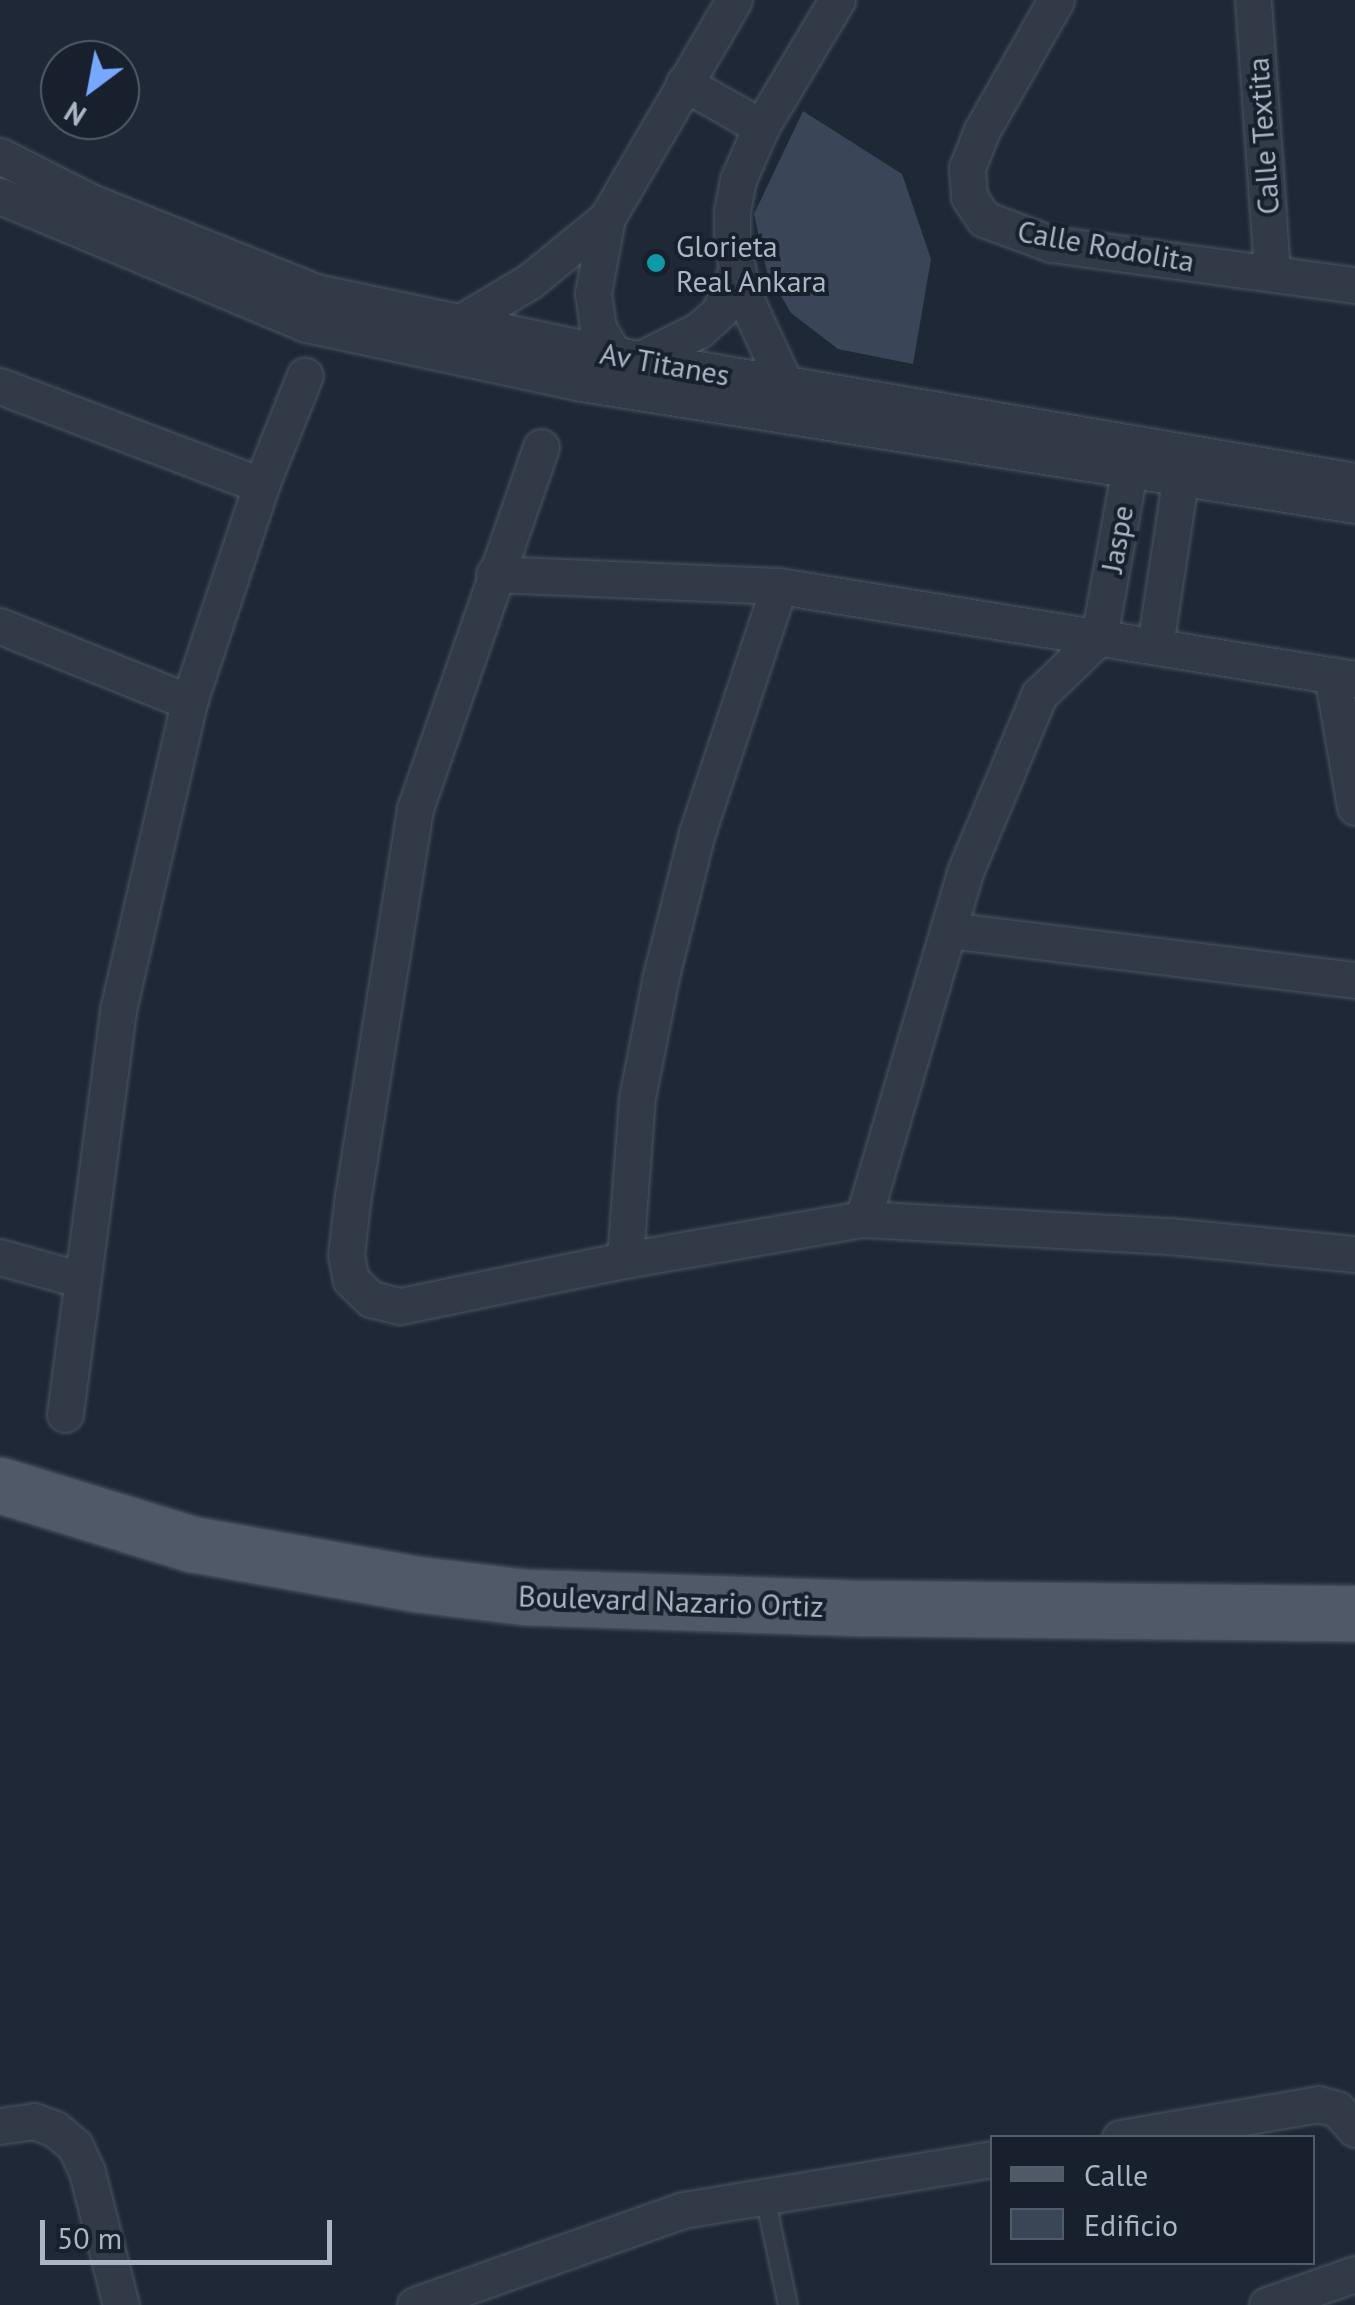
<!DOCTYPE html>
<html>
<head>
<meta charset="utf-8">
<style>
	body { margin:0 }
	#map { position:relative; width:1355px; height:2305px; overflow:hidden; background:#1e2837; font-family:"PT Sans",sans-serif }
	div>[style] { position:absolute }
	.building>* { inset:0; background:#3a4658 }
	.roads { filter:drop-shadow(0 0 2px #4c5563) drop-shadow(0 0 2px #4c5563) }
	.lane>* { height:18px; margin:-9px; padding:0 9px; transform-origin:9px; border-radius:9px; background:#323a48 }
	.street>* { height:35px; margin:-17.5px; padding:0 17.5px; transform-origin:17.5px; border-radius:17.5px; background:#323a48 }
	.primary>* { height:55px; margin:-27.5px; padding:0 27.5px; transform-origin:27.5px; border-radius:27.5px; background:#4f5968 }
	.dots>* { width:28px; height:28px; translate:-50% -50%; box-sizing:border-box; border:5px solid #17202c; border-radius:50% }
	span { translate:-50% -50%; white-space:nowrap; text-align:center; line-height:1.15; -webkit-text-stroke:8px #17202c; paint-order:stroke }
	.street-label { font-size:30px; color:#abb5c5 }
	.poi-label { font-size:30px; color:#abb5c5 }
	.left { translate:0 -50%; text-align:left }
	.legend { position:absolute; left:990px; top:2135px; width:325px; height:130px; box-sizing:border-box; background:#17202c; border:2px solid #525c69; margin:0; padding:12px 18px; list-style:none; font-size:30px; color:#abb5c5 }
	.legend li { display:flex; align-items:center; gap:20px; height:50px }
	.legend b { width:50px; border:2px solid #525c69 }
	.north { position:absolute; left:40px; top:40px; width:100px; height:100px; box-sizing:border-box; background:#17202c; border:2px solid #525c69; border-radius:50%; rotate:212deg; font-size:28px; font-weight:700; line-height:40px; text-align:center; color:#abb5c5 }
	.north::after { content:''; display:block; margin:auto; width:35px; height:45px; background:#77a8ff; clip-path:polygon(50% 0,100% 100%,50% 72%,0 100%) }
	.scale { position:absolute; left:40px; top:2220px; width:292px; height:45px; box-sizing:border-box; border:5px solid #abb5c5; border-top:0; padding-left:12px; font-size:30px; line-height:35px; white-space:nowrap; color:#abb5c5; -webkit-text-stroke:8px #17202c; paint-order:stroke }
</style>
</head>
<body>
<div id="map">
	<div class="building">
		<i style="clip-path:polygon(803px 111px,902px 174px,931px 259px,913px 364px,838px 349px,791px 313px,767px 272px,754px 214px)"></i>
	</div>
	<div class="roads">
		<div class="lane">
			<i style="left:765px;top:2197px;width:110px;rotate:78deg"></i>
		</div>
		<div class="street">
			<i style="left:1056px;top:0;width:150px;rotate:119.6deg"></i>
			<i style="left:982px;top:130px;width:41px;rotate:111.5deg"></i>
			<i style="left:967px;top:168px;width:29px;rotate:86deg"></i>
			<i style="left:969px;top:197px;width:27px;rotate:56deg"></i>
			<i style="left:984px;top:219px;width:72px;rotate:20.5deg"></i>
			<i style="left:1051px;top:244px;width:307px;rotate:7.7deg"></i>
			<i style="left:1253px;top:0;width:273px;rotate:86deg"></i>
			<i style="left:684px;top:83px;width:89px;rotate:29.7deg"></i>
			<i style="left:0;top:156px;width:102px;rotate:26.8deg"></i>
			<i style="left:91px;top:202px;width:242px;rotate:21.8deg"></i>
			<i style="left:316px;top:292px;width:300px;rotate:11.9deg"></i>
			<i style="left:610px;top:354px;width:756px;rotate:9.67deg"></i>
			<i style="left:0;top:196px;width:332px;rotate:22.7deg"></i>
			<i style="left:306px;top:324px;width:281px;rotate:12.1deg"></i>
			<i style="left:581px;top:383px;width:784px;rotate:8.96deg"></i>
			<i style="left:456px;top:325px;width:86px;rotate:-30.7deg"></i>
			<i style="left:530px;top:281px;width:99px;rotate:-39.3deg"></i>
			<i style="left:633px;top:363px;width:74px;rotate:-26.6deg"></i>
			<i style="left:699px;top:330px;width:28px;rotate:-42deg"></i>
			<i style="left:720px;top:311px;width:43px;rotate:-68.2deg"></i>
			<i style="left:622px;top:368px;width:47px;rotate:-121deg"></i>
			<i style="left:598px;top:328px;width:35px;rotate:-98deg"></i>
			<i style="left:593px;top:293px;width:76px;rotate:-79.4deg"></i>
			<i style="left:607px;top:218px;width:252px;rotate:-59.8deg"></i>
			<i style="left:0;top:386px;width:279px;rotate:20.8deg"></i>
			<i style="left:786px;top:386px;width:105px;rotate:-114.9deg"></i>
			<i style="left:742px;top:291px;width:49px;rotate:-101.8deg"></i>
			<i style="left:732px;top:243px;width:32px;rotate:-90deg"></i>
			<i style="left:732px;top:211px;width:32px;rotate:-79deg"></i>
			<i style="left:738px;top:180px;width:58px;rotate:-66.5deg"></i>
			<i style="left:761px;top:127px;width:148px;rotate:-59.1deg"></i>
			<i style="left:541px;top:447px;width:383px;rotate:109.2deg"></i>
			<i style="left:415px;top:809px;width:399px;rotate:99.1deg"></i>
			<i style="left:352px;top:1203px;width:52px;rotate:96.6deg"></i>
			<i style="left:346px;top:1255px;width:25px;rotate:79deg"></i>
			<i style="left:351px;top:1280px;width:28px;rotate:44deg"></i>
			<i style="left:371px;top:1299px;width:30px;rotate:14deg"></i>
			<i style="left:400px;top:1306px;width:230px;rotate:-11.6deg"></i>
			<i style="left:625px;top:1260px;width:242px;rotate:-9.8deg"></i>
			<i style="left:863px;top:1219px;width:307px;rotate:3.2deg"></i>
			<i style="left:1170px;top:1236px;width:186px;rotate:5.6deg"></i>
			<i style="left:494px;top:574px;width:285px;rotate:2.4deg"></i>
			<i style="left:779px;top:586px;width:583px;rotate:9.17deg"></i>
			<i style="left:0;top:626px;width:204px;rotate:21.9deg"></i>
			<i style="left:189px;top:702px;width:229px;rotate:-71.6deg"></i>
			<i style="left:261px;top:485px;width:118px;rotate:-68.2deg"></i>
			<i style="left:1155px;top:646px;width:193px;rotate:-81.4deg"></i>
			<i style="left:1332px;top:675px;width:134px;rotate:80.1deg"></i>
			<i style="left:948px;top:930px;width:410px;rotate:7deg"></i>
			<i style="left:863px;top:1219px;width:362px;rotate:-73.6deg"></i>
			<i style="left:965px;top:872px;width:192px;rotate:-67.3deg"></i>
			<i style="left:1039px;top:695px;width:83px;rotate:-44deg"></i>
			<i style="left:1099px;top:637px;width:191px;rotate:-79.7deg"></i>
			<i style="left:0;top:1257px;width:85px;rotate:15.7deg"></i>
			<i style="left:625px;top:1260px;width:162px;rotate:-85.8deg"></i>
			<i style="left:637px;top:1098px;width:124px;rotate:-78.9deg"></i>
			<i style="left:661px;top:976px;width:147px;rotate:-75.9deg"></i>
			<i style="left:697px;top:833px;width:260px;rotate:-71.6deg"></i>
			<i style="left:65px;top:1414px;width:407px;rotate:-82.5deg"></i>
			<i style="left:118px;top:1010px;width:316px;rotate:-77deg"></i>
			<i style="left:0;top:2126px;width:34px;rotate:-8deg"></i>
			<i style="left:34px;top:2121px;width:22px;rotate:21deg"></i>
			<i style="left:55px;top:2129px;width:26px;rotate:40deg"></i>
			<i style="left:75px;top:2146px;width:29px;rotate:65deg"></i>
			<i style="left:87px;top:2172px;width:137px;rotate:75.7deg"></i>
			<i style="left:1120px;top:2138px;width:201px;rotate:-9.7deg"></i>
			<i style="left:1318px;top:2104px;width:20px;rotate:15deg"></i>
			<i style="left:1337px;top:2109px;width:27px;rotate:48deg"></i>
			<i style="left:415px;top:2305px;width:285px;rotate:-19.5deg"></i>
			<i style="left:684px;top:2210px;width:312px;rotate:-9.4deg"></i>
			<i style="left:1267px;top:2305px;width:93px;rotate:-19.4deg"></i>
		</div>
		<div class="primary">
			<i style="left:0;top:1485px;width:201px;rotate:17.1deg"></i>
			<i style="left:192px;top:1544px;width:228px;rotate:10.1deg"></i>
			<i style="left:416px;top:1584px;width:110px;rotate:6.8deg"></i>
			<i style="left:525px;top:1597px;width:340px;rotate:1.9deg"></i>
			<i style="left:865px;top:1608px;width:490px;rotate:0.6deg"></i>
		</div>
	</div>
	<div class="dots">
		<i style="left:656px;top:263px;background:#0f9aa8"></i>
	</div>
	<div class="street-label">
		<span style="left:1263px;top:136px;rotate:-94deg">Calle Textita</span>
		<span style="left:1106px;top:246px;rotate:10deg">Calle Rodolita</span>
		<span style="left:665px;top:364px;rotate:10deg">Av Titanes</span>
		<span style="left:1117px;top:539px;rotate:-80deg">Jaspe</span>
		<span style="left:671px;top:1601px;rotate:2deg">Boulevard Nazario Ortiz</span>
	</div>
	<div class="poi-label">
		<span class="left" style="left:676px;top:263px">Glorieta<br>Real Ankara</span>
	</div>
	<ul class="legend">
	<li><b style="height:12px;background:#4f5968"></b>Calle</li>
	<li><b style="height:28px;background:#3a4658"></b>Edificio</li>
	</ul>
	<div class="north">N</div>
	<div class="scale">50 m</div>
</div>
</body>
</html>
